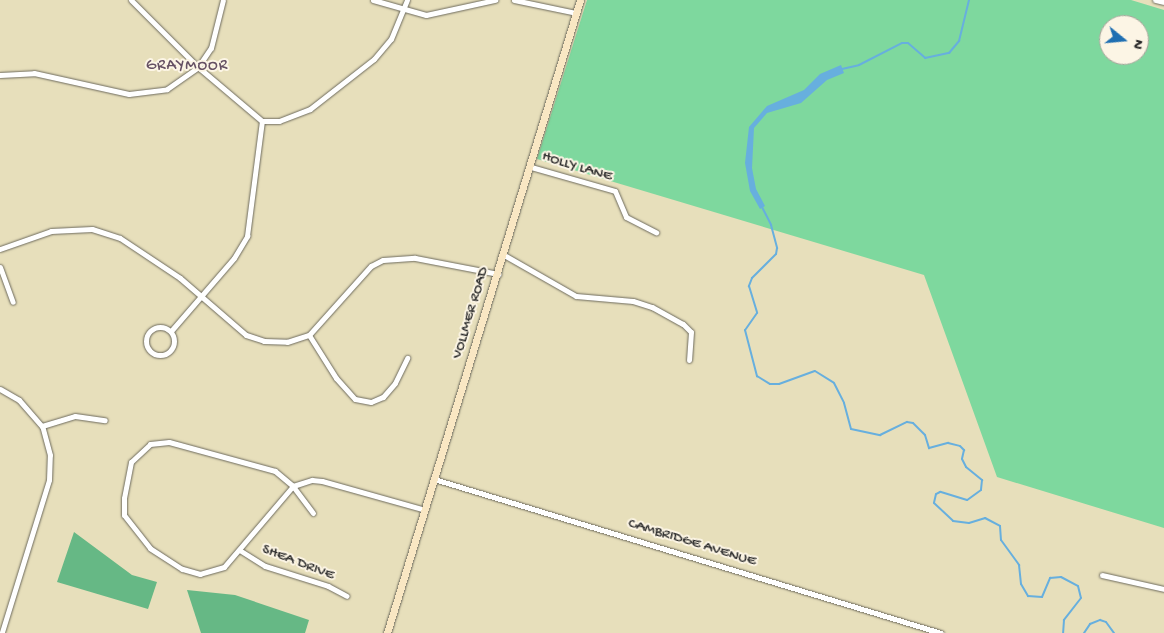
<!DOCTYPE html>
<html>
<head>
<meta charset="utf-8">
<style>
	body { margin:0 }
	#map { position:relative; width:1164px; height:633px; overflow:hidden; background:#e7dfbb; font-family:"Gochi Hand",sans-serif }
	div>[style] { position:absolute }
	.green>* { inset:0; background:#7ed89e }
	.forest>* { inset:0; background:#66b885 }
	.water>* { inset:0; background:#67afde }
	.stream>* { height:2px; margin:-1px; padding:0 1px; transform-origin:1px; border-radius:1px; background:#67afde }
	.roads { filter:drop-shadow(0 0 1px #6d6a5d) drop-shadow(0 0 1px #6d6a5d) }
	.minor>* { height:5px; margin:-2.5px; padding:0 2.5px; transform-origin:2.5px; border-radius:2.5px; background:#fff }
	.minor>.ring { margin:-2.5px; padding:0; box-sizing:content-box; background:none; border:5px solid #fff; border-radius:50% }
	.tertiary>* { height:6px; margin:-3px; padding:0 3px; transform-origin:3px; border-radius:3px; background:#fff }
	.secondary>* { height:7px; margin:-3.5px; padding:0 3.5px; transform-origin:3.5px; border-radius:3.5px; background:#f9e7c3 }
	span { translate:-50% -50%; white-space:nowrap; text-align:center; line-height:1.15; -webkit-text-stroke:4px #fcf5e5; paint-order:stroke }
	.street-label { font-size:15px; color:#2b2b2b }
	.neighbourhood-label { font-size:16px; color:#655063; letter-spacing:1px }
	.north { position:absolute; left:1099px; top:15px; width:50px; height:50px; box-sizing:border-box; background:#fcf5e5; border:1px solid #a8a49b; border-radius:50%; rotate:107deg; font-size:14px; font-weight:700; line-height:20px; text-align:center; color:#2b2b2b }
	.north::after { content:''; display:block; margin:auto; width:18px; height:22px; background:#1f6fb2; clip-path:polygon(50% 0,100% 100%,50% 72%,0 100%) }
</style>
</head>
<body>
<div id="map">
	<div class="green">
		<i style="clip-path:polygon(evenodd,587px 0,1131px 0,1164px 10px,1164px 528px,997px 477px,924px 275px,537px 159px,587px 0,1109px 25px,1139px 25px,1139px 55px,1109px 55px,1109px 25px)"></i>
	</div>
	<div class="forest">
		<i style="clip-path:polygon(74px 532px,132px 575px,157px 582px,148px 609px,57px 582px)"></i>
		<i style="clip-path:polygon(187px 590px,235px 595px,309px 620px,305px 633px,201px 633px)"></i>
	</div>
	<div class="water">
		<i style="clip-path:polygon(841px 65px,844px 73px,827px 80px,801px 103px,767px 113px,754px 128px,752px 168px,756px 189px,765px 206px,760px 209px,750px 191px,745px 163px,749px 127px,767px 106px,804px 90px,820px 74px)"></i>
	</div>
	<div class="stream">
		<i style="left:842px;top:69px;width:17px;rotate:-13deg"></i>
		<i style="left:859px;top:65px;width:48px;rotate:-27.1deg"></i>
		<i style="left:902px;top:43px;width:6px"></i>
		<i style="left:908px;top:43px;width:23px;rotate:41deg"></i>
		<i style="left:925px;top:58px;width:25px;rotate:-12deg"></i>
		<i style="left:949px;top:53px;width:16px;rotate:-50deg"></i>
		<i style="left:959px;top:41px;width:42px;rotate:-76.3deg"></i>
		<i style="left:762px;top:207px;width:20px;rotate:63deg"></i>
		<i style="left:771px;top:225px;width:24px;rotate:75deg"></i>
		<i style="left:777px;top:248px;width:6px;rotate:99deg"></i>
		<i style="left:776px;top:254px;width:34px;rotate:135deg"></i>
		<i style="left:752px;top:278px;width:9px;rotate:111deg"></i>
		<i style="left:749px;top:286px;width:28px;rotate:73deg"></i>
		<i style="left:757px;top:313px;width:21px;rotate:125deg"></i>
		<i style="left:745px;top:330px;width:48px;rotate:75.4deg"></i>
		<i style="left:757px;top:376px;width:15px;rotate:32deg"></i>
		<i style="left:770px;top:384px;width:9px"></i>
		<i style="left:779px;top:384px;width:38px;rotate:-20deg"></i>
		<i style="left:815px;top:371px;width:22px;rotate:32deg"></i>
		<i style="left:834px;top:383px;width:22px;rotate:63deg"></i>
		<i style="left:844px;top:403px;width:27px;rotate:75deg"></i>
		<i style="left:851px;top:429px;width:30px;rotate:12deg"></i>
		<i style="left:880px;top:435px;width:30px;rotate:-26deg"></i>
		<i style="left:907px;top:422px;width:6px;rotate:9deg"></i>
		<i style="left:913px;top:423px;width:17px;rotate:45deg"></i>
		<i style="left:925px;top:435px;width:14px;rotate:73deg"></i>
		<i style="left:929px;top:448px;width:20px;rotate:-15deg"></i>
		<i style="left:948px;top:443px;width:12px;rotate:14deg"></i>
		<i style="left:960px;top:446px;width:6px;rotate:45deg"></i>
		<i style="left:964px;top:450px;width:9px;rotate:103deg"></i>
		<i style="left:962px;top:459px;width:9px;rotate:63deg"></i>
		<i style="left:966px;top:467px;width:21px;rotate:39deg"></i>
		<i style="left:982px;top:480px;width:10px;rotate:96deg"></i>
		<i style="left:981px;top:490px;width:17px;rotate:144deg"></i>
		<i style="left:967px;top:500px;width:28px;rotate:-163deg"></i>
		<i style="left:940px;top:492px;width:4px;rotate:153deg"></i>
		<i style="left:936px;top:494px;width:9px;rotate:103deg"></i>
		<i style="left:934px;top:503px;width:26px;rotate:43deg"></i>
		<i style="left:953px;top:521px;width:16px;rotate:7deg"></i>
		<i style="left:969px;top:523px;width:17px;rotate:-17deg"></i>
		<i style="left:985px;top:518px;width:17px;rotate:28deg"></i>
		<i style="left:1000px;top:526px;width:14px;rotate:86deg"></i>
		<i style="left:1001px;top:540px;width:31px;rotate:54deg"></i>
		<i style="left:1019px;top:565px;width:19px;rotate:84deg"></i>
		<i style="left:1021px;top:584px;width:14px;rotate:60deg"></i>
		<i style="left:1028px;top:596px;width:14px;rotate:4deg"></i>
		<i style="left:1042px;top:597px;width:21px;rotate:-67deg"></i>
		<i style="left:1050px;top:578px;width:11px;rotate:-5deg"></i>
		<i style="left:1061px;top:577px;width:19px;rotate:28deg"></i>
		<i style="left:1078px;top:586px;width:12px;rotate:76deg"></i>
		<i style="left:1081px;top:598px;width:28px;rotate:128deg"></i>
		<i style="left:1064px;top:620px;width:13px;rotate:94deg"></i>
		<i style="left:1084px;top:633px;width:11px;rotate:-56deg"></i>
		<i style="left:1090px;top:624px;width:11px;rotate:-22deg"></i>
		<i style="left:1100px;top:620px;width:6px;rotate:18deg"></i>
		<i style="left:1106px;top:622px;width:14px;rotate:54deg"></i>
	</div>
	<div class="roads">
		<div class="minor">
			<i style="left:131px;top:0;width:95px;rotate:45deg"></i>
			<i style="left:198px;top:67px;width:84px;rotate:40.2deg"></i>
			<i style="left:373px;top:0;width:55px;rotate:15.8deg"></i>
			<i style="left:426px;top:15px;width:71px;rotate:-12.3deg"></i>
			<i style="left:514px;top:0;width:63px;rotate:11.8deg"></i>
			<i style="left:0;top:75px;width:34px;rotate:-3deg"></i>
			<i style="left:34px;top:73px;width:97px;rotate:12.5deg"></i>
			<i style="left:129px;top:94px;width:38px;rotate:-7deg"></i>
			<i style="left:167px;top:89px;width:38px;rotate:-35deg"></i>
			<i style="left:198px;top:67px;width:23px;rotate:-56deg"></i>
			<i style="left:211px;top:48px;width:49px;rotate:-76deg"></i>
			<i style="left:531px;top:167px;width:87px;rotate:15.9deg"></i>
			<i style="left:615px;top:191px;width:28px;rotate:67deg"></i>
			<i style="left:626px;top:217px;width:34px;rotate:27deg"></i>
			<i style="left:0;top:249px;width:54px;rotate:-19.4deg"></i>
			<i style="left:51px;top:231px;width:41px;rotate:-2.8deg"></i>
			<i style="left:92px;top:229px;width:29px;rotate:18deg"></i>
			<i style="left:120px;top:238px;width:72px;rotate:33.7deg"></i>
			<i style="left:180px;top:278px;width:87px;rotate:40.8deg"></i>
			<i style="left:246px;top:335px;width:19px;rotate:18deg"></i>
			<i style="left:264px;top:341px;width:23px;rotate:2deg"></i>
			<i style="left:287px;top:342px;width:23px;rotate:-18deg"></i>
			<i style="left:309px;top:335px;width:51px;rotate:57.9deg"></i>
			<i style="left:336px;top:378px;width:28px;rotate:48deg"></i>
			<i style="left:355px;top:399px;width:16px;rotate:11deg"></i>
			<i style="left:371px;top:402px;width:13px;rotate:-23deg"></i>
			<i style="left:383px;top:397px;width:18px;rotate:-49deg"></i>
			<i style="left:395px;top:383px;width:28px;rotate:-64deg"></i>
			<i style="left:504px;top:255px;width:83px;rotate:29.7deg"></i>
			<i style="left:576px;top:296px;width:57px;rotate:5deg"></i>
			<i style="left:633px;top:301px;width:20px;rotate:18deg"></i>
			<i style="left:652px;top:307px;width:35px;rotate:29deg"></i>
			<i style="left:683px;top:324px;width:11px;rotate:45deg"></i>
			<i style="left:691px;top:332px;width:28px;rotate:94deg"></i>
			<i style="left:0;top:267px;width:37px;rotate:70deg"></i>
			<i class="ring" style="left:146px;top:327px;width:23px;height:23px"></i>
			<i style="left:171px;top:331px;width:96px;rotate:-49.2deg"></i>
			<i style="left:234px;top:258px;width:26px;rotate:-59deg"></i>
			<i style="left:247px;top:236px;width:116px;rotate:-82.6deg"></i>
			<i style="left:262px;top:121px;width:17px"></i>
			<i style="left:279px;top:121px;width:33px;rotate:-21deg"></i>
			<i style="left:310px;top:109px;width:81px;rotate:-38deg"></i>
			<i style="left:374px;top:59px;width:26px;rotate:-50deg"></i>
			<i style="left:391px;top:39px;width:42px;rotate:-67.7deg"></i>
			<i style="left:309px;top:335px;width:93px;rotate:-48.1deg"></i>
			<i style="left:371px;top:266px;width:13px;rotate:-27deg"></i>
			<i style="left:383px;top:260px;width:32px;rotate:-4deg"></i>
			<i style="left:415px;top:258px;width:85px;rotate:10.9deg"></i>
			<i style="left:0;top:389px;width:22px;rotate:30deg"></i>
			<i style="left:19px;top:400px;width:35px;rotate:49deg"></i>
			<i style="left:42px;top:426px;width:34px;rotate:-17deg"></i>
			<i style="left:75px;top:416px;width:30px;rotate:8deg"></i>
			<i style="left:434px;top:479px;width:530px;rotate:16.9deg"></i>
			<i style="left:313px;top:513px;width:34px;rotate:-127deg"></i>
			<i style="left:293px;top:486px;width:106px;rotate:130.4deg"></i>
			<i style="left:224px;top:567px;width:25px;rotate:164deg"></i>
			<i style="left:200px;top:574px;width:19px;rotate:-164deg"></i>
			<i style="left:182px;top:569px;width:38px;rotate:-147deg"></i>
			<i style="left:150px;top:548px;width:42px;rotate:-128.2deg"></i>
			<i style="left:124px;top:515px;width:17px;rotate:-90deg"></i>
			<i style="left:124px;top:498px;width:37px;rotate:-79deg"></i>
			<i style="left:131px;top:462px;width:26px;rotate:-43deg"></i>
			<i style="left:150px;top:444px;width:19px;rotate:-6deg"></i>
			<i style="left:169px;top:442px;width:110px;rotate:15.3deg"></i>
			<i style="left:275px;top:471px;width:23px;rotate:40deg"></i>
			<i style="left:293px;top:486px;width:20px;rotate:-18deg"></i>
			<i style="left:312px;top:480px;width:10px;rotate:6deg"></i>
			<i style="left:322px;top:481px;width:107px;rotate:15.7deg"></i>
			<i style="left:241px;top:551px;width:28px;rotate:32deg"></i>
			<i style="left:265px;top:566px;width:66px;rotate:17.6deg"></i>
			<i style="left:328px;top:586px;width:21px;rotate:28deg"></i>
			<i style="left:1102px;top:575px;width:64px;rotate:12.7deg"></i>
			<i style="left:2px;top:632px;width:159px;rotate:-72.8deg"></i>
			<i style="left:49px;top:480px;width:25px;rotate:-88deg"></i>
			<i style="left:50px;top:455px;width:30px;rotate:-105deg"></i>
		</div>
		<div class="tertiary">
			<i style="left:1156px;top:0;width:8px;rotate:14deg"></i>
		</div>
		<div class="secondary">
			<i style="left:387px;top:633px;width:662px;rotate:-73.04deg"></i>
		</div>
	</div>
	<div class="street-label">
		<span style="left:577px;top:167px;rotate:17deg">HOLLY LANE</span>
		<span style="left:471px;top:313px;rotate:-73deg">VOLLMER ROAD</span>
		<span style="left:692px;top:543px;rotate:17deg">CAMBRIDGE AVENUE</span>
		<span style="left:298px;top:563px;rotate:21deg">SHEA DRIVE</span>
	</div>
	<div class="neighbourhood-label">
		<span style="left:187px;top:67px">GRAYMOOR</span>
	</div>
	<div class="north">N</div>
</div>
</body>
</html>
